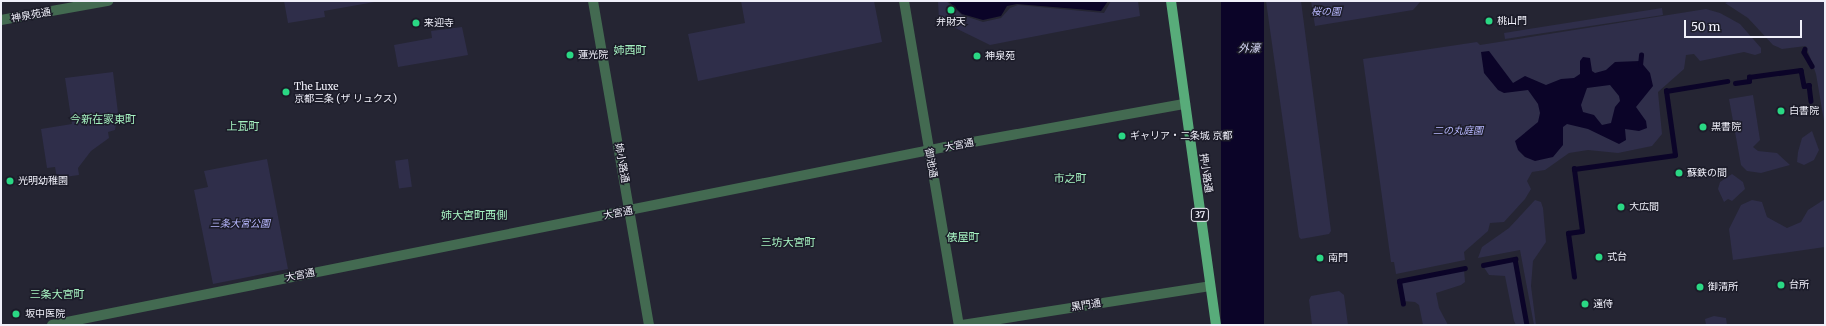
<!DOCTYPE html>
<html>
<head>
<meta charset="utf-8">
<style>
	body { margin:0 }
	#map { position:relative; width:1826px; height:326px; overflow:hidden; background:#252533; font-family:Merriweather,"Noto Sans JP",serif }
	div>[style] { position:absolute }
	.green>* { inset:0; background:#2f2e4a; transform-origin:0 0 }
	.water>* { inset:0; background:#0b0428; transform-origin:0 0 }
	.stream>* { height:4.5px; margin:-2.25px; padding:0 2.25px; transform-origin:2.25px; border-radius:2.25px; background:#0b0428 }
	.minor>* { height:10px; margin:-5px; padding:0 5px; transform-origin:5px; border-radius:5px; background:#436a51 }
	.major>* { height:10px; margin:-5px; padding:0 5px; transform-origin:5px; border-radius:5px; background:#58ac7a }
	.dots>* { width:11px; height:11px; translate:-50% -50%; box-sizing:border-box; border:2px solid #1c1c29; border-radius:50% }
	span { translate:-50% -50%; white-space:nowrap; text-align:center; line-height:1.15; -webkit-text-stroke:3px #1c1c29; paint-order:stroke }
	.shield-label span { padding:1px 3px; background:#1c1c29; border:1px solid; border-radius:3px; -webkit-text-stroke-width:0 }
	.shield-label { font-size:9px; color:#f0f0fa; font-weight:700 }
	.park-label { font-size:10px; color:#b7b7fe; font-style:italic }
	.street-label { font-size:10px; color:#f0f0fa }
	.poi-label { font-size:10px; color:#f0f0fa }
	.left { translate:0 -50%; text-align:left }
	.water-label { font-size:11px; color:#d6d7f5; font-style:italic }
	.neighbourhood-label { font-size:11px; color:#a6f2c1 }
	.frame { position:absolute; inset:0; border:2px solid #f0f0fa; pointer-events:none }
	.scale { position:absolute; left:1684px; top:20px; width:118px; height:18px; box-sizing:border-box; border:2px solid #f0f0fa; border-top:0; padding-left:5px; font-size:12px; line-height:14px; white-space:nowrap; color:#f0f0fa; -webkit-text-stroke:3px #1c1c29; paint-order:stroke }
</style>
</head>
<body>
<div id="map">
	<div class="green">
		<i style="clip-path:polygon(284px 1px,380px 1px,324px 11px,325px 17px,288px 23px)"></i>
		<i style="clip-path:polygon(741px 1px,874px 1px,882px 42px,698px 81px,688px 34px,745px 23px)"></i>
		<i style="clip-path:polygon(938px 1px,946px 1px,962px 15px,983px 22px,1001px 18px,1010px 8px,1018px 5px,1104px 13px,1111px 1px,1138px 1px,1140px 16px,990px 45px,939px 20px)"></i>
		<i style="clip-path:polygon(1266px 1px,1301px 1px,1331px 231px,1329px 234px,1301px 239px,1299px 237px)"></i>
		<i style="clip-path:polygon(1311px 1px,1421px 1px,1413px 10px,1315px 26px)"></i>
		<i style="clip-path:polygon(1730px 1px,1825px 1px,1825px 127px,1816px 74px,1806px 46px,1782px 49px,1773px 45px,1748px 18px,1725px 3px)"></i>
		<i style="clip-path:polygon(1662px 8px,1663px 15px,1505px 39px,1504px 33px)"></i>
		<i style="clip-path:polygon(1706px 9px,1720px 13px,1740px 24px,1761px 48px,1761px 53px,1755px 55px,1744px 52px,1700px 61px,1694px 54px,1686px 55px,1684px 69px,1658px 92px,1662px 134px,1652px 146px,1618px 153px,1588px 150px,1569px 153px,1545px 170px,1532px 172px,1527px 181px,1531px 189px,1525px 199px,1504px 222px,1490px 223px,1488px 231px,1464px 252px,1465px 260px,1396px 274px,1394px 262px,1391px 262px,1363px 59px,1477px 42px,1480px 45px)"></i>
		<i style="clip-path:polygon(462px 27px,468px 55px,398px 67px,394px 45px,432px 38px,431px 31px)"></i>
		<i style="clip-path:polygon(113px 72px,118px 113px,115px 130px,108px 132px,109px 138px,91px 151px,78px 168px,79px 175px,57px 178px,55px 167px,47px 168px,41px 129px,72px 124px,65px 78px)"></i>
		<i style="clip-path:polygon(1753px 95px,1760px 140px,1753px 147px,1758px 151px,1777px 153px,1790px 165px,1761px 173px,1747px 171px,1741px 165px,1729px 99px)"></i>
		<i style="clip-path:polygon(1812px 131px,1819px 150px,1814px 160px,1804px 165px,1797px 162px,1798px 152px,1802px 138px)"></i>
		<i style="clip-path:polygon(267px 159px,288px 269px,213px 284px,194px 190px,208px 187px,204px 171px)"></i>
		<i style="left:408px;top:159px;width:28px;height:13px;rotate:82deg"></i>
		<i style="clip-path:polygon(1732px 174px,1743px 182px,1745px 189px,1732px 201px,1728px 199px,1724px 202px,1718px 189px,1720px 182px)"></i>
		<i style="clip-path:polygon(1825px 199px,1825px 247px,1733px 260px,1729px 229px,1741px 205px,1752px 200px,1762px 202px,1767px 217px,1787px 228px,1801px 222px,1808px 210px)"></i>
		<i style="clip-path:polygon(1535px 200px,1541px 202px,1543px 208px,1546px 242px,1533px 261px,1531px 286px,1536px 325px,1534px 325px,1520px 250px,1478px 258px,1482px 247px,1509px 228px)"></i>
		<i style="clip-path:polygon(1514px 259px,1527px 325px,1516px 325px,1514px 321px,1505px 276px,1489px 275px,1483px 266px)"></i>
		<i style="clip-path:polygon(1464px 269px,1465px 282px,1461px 285px,1436px 293px,1439px 308px,1448px 325px,1423px 325px,1419px 305px,1415px 302px,1403px 301px,1401px 281px)"></i>
		<i style="clip-path:polygon(1339px 291px,1344px 295px,1348px 325px,1312px 325px,1309px 300px,1311px 296px)"></i>
		<i style="clip-path:polygon(1714px 316px,1726px 318px,1727px 325px,1706px 325px,1705px 319px)"></i>
	</div>
	<div class="water">
		<i style="clip-path:polygon(948px 1px,1108px 1px,1101px 11px,1017px 4px,1007px 6px,1001px 16px,983px 20px,962px 14px)"></i>
		<i style="left:1221px;top:1px;width:43px;height:327px"></i>
		<i style="clip-path:polygon(evenodd,1489px 51px,1513px 83px,1525px 76px,1546px 85px,1561px 79px,1574px 78px,1580px 74px,1580px 61px,1583px 57px,1590px 58px,1592px 71px,1595px 73px,1606px 70px,1615px 62px,1640px 61px,1650px 73px,1653px 86px,1636px 107px,1646px 121px,1647px 128px,1639px 131px,1625px 129px,1626px 140px,1619px 144px,1588px 129px,1567px 124px,1563px 127px,1563px 145px,1553px 157px,1535px 161px,1525px 157px,1518px 150px,1515px 141px,1538px 122px,1540px 113px,1538px 104px,1528px 90px,1504px 93px,1498px 90px,1484px 73px,1481px 52px,1489px 51px,1610px 85px,1619px 96px,1620px 101px,1615px 107px,1611px 123px,1602px 125px,1594px 115px,1583px 112px,1581px 105px,1587px 88px,1610px 85px)"></i>
	</div>
	<div class="stream">
		<i style="left:1805px;top:49px;width:3px;rotate:108deg"></i>
		<i style="left:1804px;top:52px;width:16px;rotate:60deg"></i>
		<i style="left:1640px;top:65px;width:10px;rotate:-84deg"></i>
		<i style="left:1735px;top:83px;width:14px;rotate:-8deg"></i>
		<i style="left:1749px;top:81px;width:4px;rotate:-90deg"></i>
		<i style="left:1749px;top:77px;width:52px;rotate:-7.7deg"></i>
		<i style="left:1801px;top:70px;width:16px;rotate:79deg"></i>
		<i style="left:1804px;top:86px;width:5px;rotate:-11deg"></i>
		<i style="left:1809px;top:85px;width:16px;rotate:83deg"></i>
		<i style="left:1483px;top:265px;width:33px;rotate:-11deg"></i>
		<i style="left:1515px;top:259px;width:67px;rotate:79.7deg"></i>
		<i style="left:1574px;top:277px;width:44px;rotate:-97.8deg"></i>
		<i style="left:1568px;top:233px;width:14px;rotate:-8deg"></i>
		<i style="left:1582px;top:231px;width:63px;rotate:-97.4deg"></i>
		<i style="left:1574px;top:169px;width:102px;rotate:-7.9deg"></i>
		<i style="left:1675px;top:155px;width:65px;rotate:-98deg"></i>
		<i style="left:1666px;top:91px;width:62px;rotate:-9.3deg"></i>
		<i style="left:1403px;top:304px;width:23px;rotate:-100deg"></i>
		<i style="left:1399px;top:281px;width:67px;rotate:-11.1deg"></i>
	</div>
	<div class="minor">
		<i style="left:593px;top:1px;width:329px;rotate:80.2deg"></i>
		<i style="left:904px;top:1px;width:329px;rotate:80.4deg"></i>
		<i style="left:1px;top:20px;width:109px;rotate:-10.1deg"></i>
		<i style="left:52px;top:325px;width:911px;rotate:-11.27deg"></i>
		<i style="left:945px;top:147px;width:244px;rotate:-10.2deg"></i>
		<i style="left:962px;top:325px;width:251px;rotate:-8.9deg"></i>
	</div>
	<div class="major">
		<i style="left:1171px;top:1px;width:327px;rotate:82.1deg"></i>
	</div>
	<div class="dots">
		<i style="left:951px;top:10px;background:#2ad884"></i>
		<i style="left:1489px;top:21px;background:#2ad884"></i>
		<i style="left:416px;top:23px;background:#2ad884"></i>
		<i style="left:570px;top:55px;background:#2ad884"></i>
		<i style="left:977px;top:56px;background:#2ad884"></i>
		<i style="left:286px;top:92px;background:#2ad884"></i>
		<i style="left:1781px;top:111px;background:#2ad884"></i>
		<i style="left:1703px;top:127px;background:#2ad884"></i>
		<i style="left:1122px;top:136px;background:#2ad884"></i>
		<i style="left:1679px;top:173px;background:#2ad884"></i>
		<i style="left:10px;top:181px;background:#2ad884"></i>
		<i style="left:1621px;top:207px;background:#2ad884"></i>
		<i style="left:1599px;top:257px;background:#2ad884"></i>
		<i style="left:1320px;top:258px;background:#2ad884"></i>
		<i style="left:1781px;top:285px;background:#2ad884"></i>
		<i style="left:1700px;top:287px;background:#2ad884"></i>
		<i style="left:1585px;top:304px;background:#2ad884"></i>
		<i style="left:16px;top:314px;background:#2ad884"></i>
	</div>
	<div class="shield-label">
		<span style="left:1200px;top:215px">37</span>
	</div>
	<div class="park-label">
		<span style="left:1326px;top:12px">桜の園</span>
		<span style="left:1458px;top:131px">二の丸庭園</span>
		<span style="left:240px;top:224px">三条大宮公園</span>
	</div>
	<div class="street-label">
		<span style="left:31px;top:15px;rotate:-10deg">神泉苑通</span>
		<span style="left:959px;top:145px;rotate:-11deg">大宮通</span>
		<span style="left:622px;top:163px;rotate:80deg">姉小路通</span>
		<span style="left:931px;top:163px;rotate:80deg">御池通</span>
		<span style="left:1206px;top:173px;rotate:82deg">押小路通</span>
		<span style="left:618px;top:213px;rotate:-11deg">大宮通</span>
		<span style="left:300px;top:275px;rotate:-11deg">大宮通</span>
		<span style="left:1086px;top:305px;rotate:-9deg">黒門通</span>
	</div>
	<div class="poi-label">
		<span class="left" style="left:1497px;top:21px">桃山門</span>
		<span style="left:951px;top:22px">弁財天</span>
		<span class="left" style="left:424px;top:23px">来迎寺</span>
		<span class="left" style="left:578px;top:55px">蓮光院</span>
		<span class="left" style="left:985px;top:56px">神泉苑</span>
		<span class="left" style="left:294px;top:92px">The Luxe<br>京都三条 (ザ リュクス)</span>
		<span class="left" style="left:1789px;top:111px">白書院</span>
		<span class="left" style="left:1711px;top:127px">黒書院</span>
		<span class="left" style="left:1130px;top:136px">ギャリア・二条城 京都</span>
		<span class="left" style="left:1687px;top:173px">蘇鉄の間</span>
		<span class="left" style="left:18px;top:181px">光明幼稚園</span>
		<span class="left" style="left:1629px;top:207px">大広間</span>
		<span class="left" style="left:1607px;top:257px">式台</span>
		<span class="left" style="left:1328px;top:258px">南門</span>
		<span class="left" style="left:1789px;top:285px">台所</span>
		<span class="left" style="left:1708px;top:287px">御清所</span>
		<span class="left" style="left:1593px;top:304px">遠侍</span>
		<span class="left" style="left:25px;top:314px">坂中医院</span>
	</div>
	<div class="water-label">
		<span style="left:1249px;top:48px">外濠</span>
	</div>
	<div class="neighbourhood-label">
		<span style="left:630px;top:50px">姉西町</span>
		<span style="left:103px;top:119px">今新在家東町</span>
		<span style="left:243px;top:126px">上瓦町</span>
		<span style="left:1070px;top:178px">市之町</span>
		<span style="left:474px;top:215px">姉大宮町西側</span>
		<span style="left:963px;top:237px">俵屋町</span>
		<span style="left:788px;top:242px">三坊大宮町</span>
		<span style="left:57px;top:294px">三条大宮町</span>
	</div>
	<div class="frame"></div>
	<div class="scale">50 m</div>
</div>
</body>
</html>
